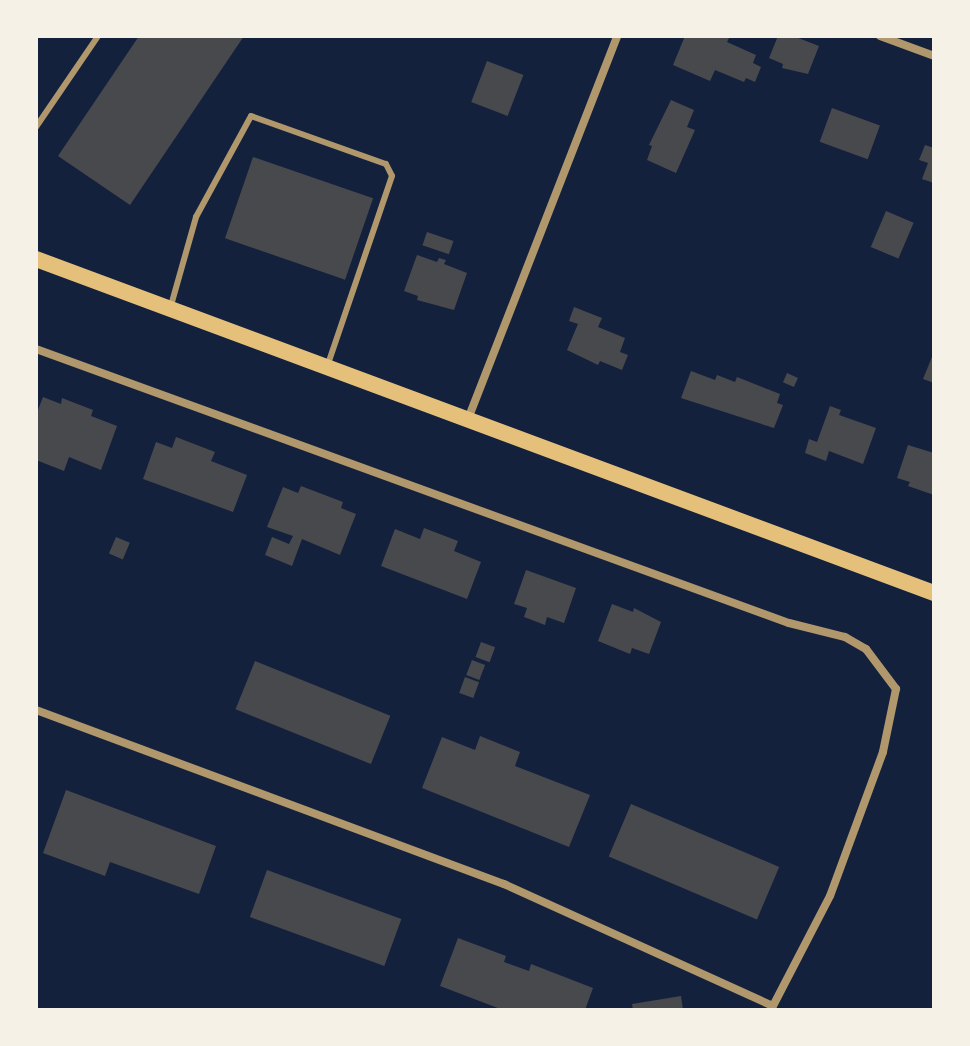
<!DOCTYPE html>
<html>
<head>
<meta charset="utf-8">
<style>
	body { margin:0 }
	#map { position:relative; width:970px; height:1046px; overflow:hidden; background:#14213d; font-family:Roboto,sans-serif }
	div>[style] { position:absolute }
	.building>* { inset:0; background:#48494c; transform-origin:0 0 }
	.service>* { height:6px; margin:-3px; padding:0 3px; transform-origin:3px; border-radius:3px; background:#b1986c }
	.minor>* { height:8px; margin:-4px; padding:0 4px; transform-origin:4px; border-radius:4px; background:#b1986c }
	.secondary>* { height:16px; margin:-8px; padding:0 8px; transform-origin:8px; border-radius:8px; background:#e5c07b }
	span { translate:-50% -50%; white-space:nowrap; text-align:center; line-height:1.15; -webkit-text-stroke:7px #f6f1e7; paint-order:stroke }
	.frame { position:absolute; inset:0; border:38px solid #f6f1e7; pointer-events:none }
</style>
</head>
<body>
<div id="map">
	<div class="building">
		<i style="clip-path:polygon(139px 36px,244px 36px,130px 205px,58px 156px)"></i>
		<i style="clip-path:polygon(685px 36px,730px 36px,727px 42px,756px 55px,753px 63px,761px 67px,755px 82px,746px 78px,744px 82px,715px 70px,710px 81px,673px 65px)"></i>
		<i style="clip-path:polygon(778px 36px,793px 36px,819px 46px,808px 74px,782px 68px,783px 64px,769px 58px)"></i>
		<i style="left:487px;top:61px;width:39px;height:44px;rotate:21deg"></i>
		<i style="clip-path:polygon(671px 100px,694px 110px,687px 127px,695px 130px,676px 173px,647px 160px,652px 146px,649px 145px)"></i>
		<i style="left:832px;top:108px;width:51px;height:36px;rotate:20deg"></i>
		<i style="clip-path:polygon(925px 145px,934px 148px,934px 183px,922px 179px,928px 163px,919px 160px)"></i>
		<i style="left:253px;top:157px;width:127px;height:86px;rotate:19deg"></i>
		<i style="left:886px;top:211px;width:30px;height:39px;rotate:23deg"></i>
		<i style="left:427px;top:232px;width:28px;height:14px;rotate:19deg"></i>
		<i style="clip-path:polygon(417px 255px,437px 262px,439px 258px,446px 260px,444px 264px,467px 273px,454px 310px,417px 300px,418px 296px,404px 291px)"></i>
		<i style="clip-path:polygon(574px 307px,602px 318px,598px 327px,625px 338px,620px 352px,628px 355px,622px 370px,600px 361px,598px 365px,567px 350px,578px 324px,569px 321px)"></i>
		<i style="clip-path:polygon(934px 352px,934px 383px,923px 379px)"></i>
		<i style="clip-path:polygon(691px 371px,715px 380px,717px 375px,735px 382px,737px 377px,780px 394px,777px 403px,783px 405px,774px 428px,681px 398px)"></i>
		<i style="left:787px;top:373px;width:12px;height:10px;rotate:24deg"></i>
		<i style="clip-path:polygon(43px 397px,61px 404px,62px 398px,93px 410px,91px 416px,117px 426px,101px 470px,69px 457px,64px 471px,36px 460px,36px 415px)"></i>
		<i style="clip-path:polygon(830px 406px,841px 410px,839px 415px,876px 428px,863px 464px,829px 451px,826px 461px,805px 453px,809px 439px,817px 442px)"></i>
		<i style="clip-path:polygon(176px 437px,215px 452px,211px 461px,247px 475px,233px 512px,143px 479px,156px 442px,172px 448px)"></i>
		<i style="clip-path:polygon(908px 445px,934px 453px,934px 495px,908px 486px,910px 482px,897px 478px)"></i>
		<i style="clip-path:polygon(301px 486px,343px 502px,341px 508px,356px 514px,340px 555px,302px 539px,292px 566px,265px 555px,272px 537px,289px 544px,293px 536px,267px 527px,283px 487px,298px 493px)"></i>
		<i style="clip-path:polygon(424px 528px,458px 541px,454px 551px,481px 562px,467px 599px,381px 566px,395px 529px,420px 539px)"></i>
		<i style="left:116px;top:537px;width:15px;height:18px;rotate:23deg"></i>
		<i style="clip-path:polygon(526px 570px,576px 588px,564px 623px,547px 617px,545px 625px,524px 617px,527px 608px,514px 604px)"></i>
		<i style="clip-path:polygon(612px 604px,633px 612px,634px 608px,661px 622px,649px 654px,632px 648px,630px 654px,598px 641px)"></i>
		<i style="left:481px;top:642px;width:15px;height:16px;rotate:20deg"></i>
		<i style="left:472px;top:660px;width:14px;height:16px;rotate:21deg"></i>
		<i style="left:255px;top:661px;width:146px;height:52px;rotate:22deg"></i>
		<i style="left:465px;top:677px;width:15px;height:17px;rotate:20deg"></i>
		<i style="clip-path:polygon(480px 736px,520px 752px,515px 766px,590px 795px,569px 847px,422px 788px,442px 737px,475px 750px)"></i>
		<i style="clip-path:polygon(66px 790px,216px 846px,199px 894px,110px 862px,105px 876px,43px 853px)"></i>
		<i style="left:631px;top:804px;width:161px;height:57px;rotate:23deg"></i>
		<i style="left:267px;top:870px;width:143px;height:50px;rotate:20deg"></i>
		<i style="clip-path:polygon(458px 938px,506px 956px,504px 962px,529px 971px,531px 964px,593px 988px,585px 1010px,503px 1010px,440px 986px)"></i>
		<i style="clip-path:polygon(681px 996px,683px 1010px,633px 1010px,632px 1004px)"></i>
	</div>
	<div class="service">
		<i style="left:36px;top:127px;width:110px;rotate:-55.7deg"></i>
		<i style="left:170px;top:309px;width:96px;rotate:-74.2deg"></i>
		<i style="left:196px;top:217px;width:115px;rotate:-61.4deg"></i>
		<i style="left:251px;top:116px;width:143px;rotate:19.6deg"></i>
		<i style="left:386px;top:164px;width:13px;rotate:63deg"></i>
		<i style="left:392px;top:176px;width:199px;rotate:108.8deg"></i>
	</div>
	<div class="minor">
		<i style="left:880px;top:36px;width:58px;rotate:20.3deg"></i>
		<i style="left:36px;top:349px;width:801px;rotate:20deg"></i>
		<i style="left:789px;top:623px;width:58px;rotate:14deg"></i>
		<i style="left:845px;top:637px;width:24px;rotate:30deg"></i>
		<i style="left:866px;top:649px;width:50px;rotate:53.1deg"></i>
		<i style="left:896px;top:689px;width:64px;rotate:101.7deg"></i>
		<i style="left:883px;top:752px;width:153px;rotate:110.2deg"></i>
		<i style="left:830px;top:896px;width:128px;rotate:117.4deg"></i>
		<i style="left:468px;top:419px;width:411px;rotate:-68.7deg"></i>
		<i style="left:36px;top:710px;width:499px;rotate:20.4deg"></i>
		<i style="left:504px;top:884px;width:295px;rotate:24.4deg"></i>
	</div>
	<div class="secondary">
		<i style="left:36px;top:259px;width:958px;rotate:20.4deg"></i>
	</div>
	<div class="frame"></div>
</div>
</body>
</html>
